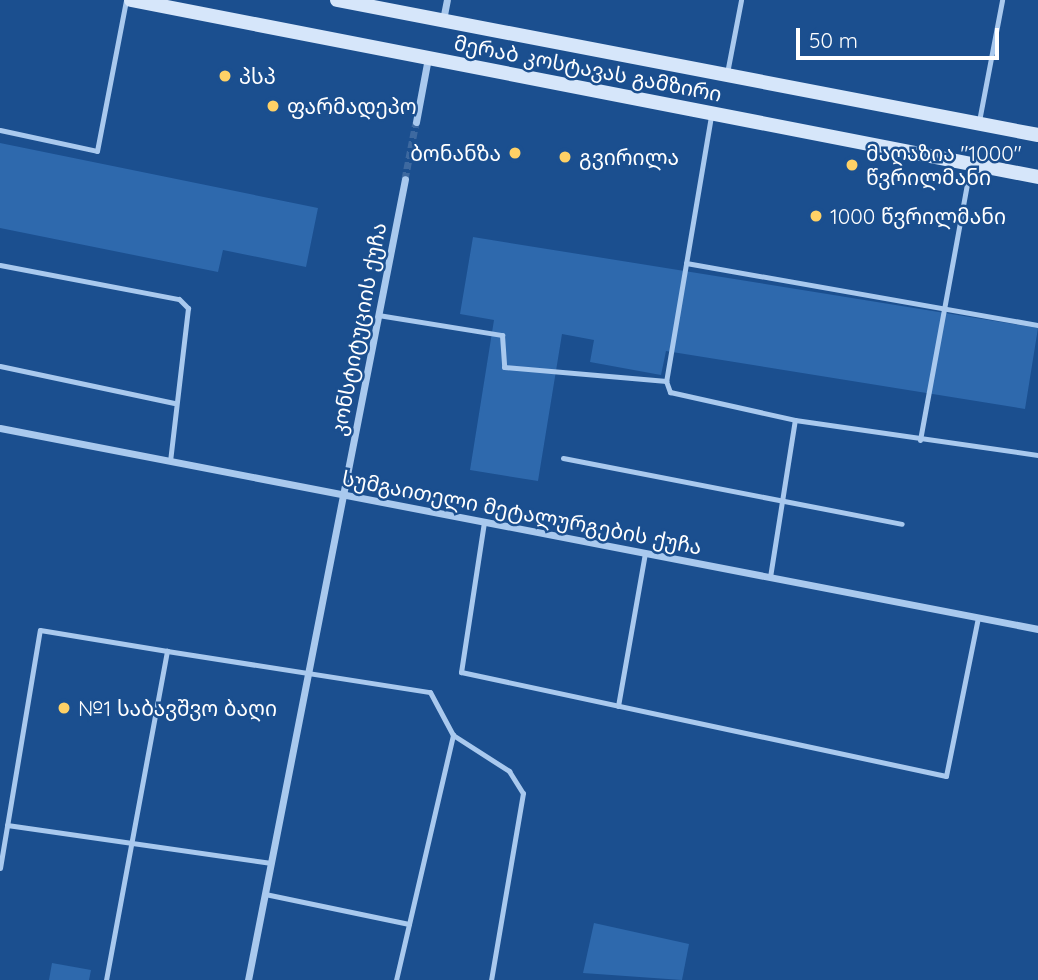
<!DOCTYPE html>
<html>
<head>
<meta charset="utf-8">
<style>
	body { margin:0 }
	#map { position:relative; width:1038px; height:980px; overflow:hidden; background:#1b4f8f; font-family:Quicksand,"Noto Sans Georgian",sans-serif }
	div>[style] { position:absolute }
	.green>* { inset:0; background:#2e69ad }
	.street-tunnel>* { height:7px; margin-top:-3.5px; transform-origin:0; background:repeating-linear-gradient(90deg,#3d69a0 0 7px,transparent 0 10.5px) }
	.lane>* { height:5px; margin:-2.5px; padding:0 2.5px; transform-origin:2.5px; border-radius:2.5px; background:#a9c9ee }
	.street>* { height:7px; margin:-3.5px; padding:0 3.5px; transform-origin:3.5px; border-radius:3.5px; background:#a9c9ee }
	.secondary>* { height:14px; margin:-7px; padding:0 7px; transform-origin:7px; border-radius:7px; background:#d6e6fa }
	.dots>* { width:19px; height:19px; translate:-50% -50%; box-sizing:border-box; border:4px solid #1b4f8f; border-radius:50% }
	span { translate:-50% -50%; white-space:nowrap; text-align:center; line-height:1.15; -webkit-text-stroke:5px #1b4f8f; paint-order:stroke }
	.street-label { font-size:21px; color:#fff }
	.poi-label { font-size:21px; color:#fff }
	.left { translate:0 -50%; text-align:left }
	.right { translate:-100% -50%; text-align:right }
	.scale { position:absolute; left:796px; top:28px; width:203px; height:32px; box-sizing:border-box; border:4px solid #fff; border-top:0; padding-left:9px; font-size:21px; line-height:24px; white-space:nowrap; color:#fff; -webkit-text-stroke:5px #1b4f8f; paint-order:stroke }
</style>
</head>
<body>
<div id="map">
	<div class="green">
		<i style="clip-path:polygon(0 143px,318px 208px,306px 267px,223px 250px,218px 272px,0 228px)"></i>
		<i style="clip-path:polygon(473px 237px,1038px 328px,1025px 409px,666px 351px,661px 375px,590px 362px,594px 340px,562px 334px,538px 481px,470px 470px,494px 320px,460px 314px)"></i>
		<i style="clip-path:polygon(594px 923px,689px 944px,682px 980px,583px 973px)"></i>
		<i style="clip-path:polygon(52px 963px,91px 970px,89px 980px,49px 980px)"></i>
	</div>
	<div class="street-tunnel">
		<i style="left:405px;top:179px;width:58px;rotate:-79.1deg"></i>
	</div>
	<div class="lane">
		<i style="left:727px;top:73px;width:74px;rotate:-79.1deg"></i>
		<i style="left:711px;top:116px;width:269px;rotate:99.6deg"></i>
		<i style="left:666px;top:381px;width:12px;rotate:70deg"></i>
		<i style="left:670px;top:392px;width:128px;rotate:12.6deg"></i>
		<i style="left:795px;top:420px;width:246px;rotate:8.2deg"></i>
		<i style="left:979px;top:121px;width:123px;rotate:-79.2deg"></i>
		<i style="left:0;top:130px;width:99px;rotate:12.2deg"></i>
		<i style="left:97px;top:151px;width:154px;rotate:-79.1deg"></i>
		<i style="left:686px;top:263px;width:357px;rotate:10deg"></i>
		<i style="left:0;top:265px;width:182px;rotate:10.8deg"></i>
		<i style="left:179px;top:299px;width:13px;rotate:45deg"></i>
		<i style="left:188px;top:308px;width:154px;rotate:96.7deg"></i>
		<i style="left:378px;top:315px;width:126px;rotate:9.2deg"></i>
		<i style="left:502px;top:335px;width:32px;rotate:86deg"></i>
		<i style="left:504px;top:367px;width:163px;rotate:4.9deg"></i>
		<i style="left:0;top:366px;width:178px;rotate:12deg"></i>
		<i style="left:920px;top:440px;width:278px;rotate:-79.6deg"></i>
		<i style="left:563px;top:458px;width:345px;rotate:11deg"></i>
		<i style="left:484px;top:522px;width:152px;rotate:98.7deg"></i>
		<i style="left:461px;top:672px;width:496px;rotate:12.1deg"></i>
		<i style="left:946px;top:776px;width:161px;rotate:-78.6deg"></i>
		<i style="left:770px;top:577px;width:159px;rotate:-81deg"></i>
		<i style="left:618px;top:706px;width:155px;rotate:-80deg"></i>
		<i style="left:7px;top:825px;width:267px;rotate:8.2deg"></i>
		<i style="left:0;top:868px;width:241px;rotate:-80.5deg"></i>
		<i style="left:40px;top:630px;width:129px;rotate:9.4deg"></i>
		<i style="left:265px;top:894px;width:147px;rotate:11.8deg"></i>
		<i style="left:106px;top:980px;width:335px;rotate:-79.5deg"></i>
		<i style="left:167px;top:651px;width:266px;rotate:8.9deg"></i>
		<i style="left:430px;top:692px;width:49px;rotate:61.9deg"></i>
		<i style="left:453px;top:735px;width:67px;rotate:32.7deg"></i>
		<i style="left:509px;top:771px;width:26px;rotate:58deg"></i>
		<i style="left:523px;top:793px;width:190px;rotate:99.7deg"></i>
		<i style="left:396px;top:980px;width:252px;rotate:-76.9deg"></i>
	</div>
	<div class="street">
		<i style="left:443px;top:20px;width:20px;rotate:-79deg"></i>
		<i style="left:416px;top:122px;width:65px;rotate:-79.4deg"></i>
		<i style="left:0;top:428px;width:1057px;rotate:10.96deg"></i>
		<i style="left:248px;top:980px;width:816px;rotate:-78.91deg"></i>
	</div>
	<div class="secondary">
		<i style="left:131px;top:0;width:924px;rotate:11.04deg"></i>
		<i style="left:337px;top:0;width:714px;rotate:10.9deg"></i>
	</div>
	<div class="dots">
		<i style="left:225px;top:76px;background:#ffd166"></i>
		<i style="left:273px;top:106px;background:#ffd166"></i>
		<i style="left:515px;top:153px;background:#ffd166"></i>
		<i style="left:565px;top:157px;background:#ffd166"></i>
		<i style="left:852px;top:165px;background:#ffd166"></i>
		<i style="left:816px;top:216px;background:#ffd166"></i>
		<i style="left:64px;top:708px;background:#ffd166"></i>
	</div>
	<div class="street-label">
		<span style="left:588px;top:68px;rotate:11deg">მერაბ კოსტავას გამზირი</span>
		<span style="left:358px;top:329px;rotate:-79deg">კონსტიტუციის ქუჩა</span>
		<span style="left:522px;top:512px;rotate:11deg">სუმგაითელი მეტალურგების ქუჩა</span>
	</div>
	<div class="poi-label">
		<span class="left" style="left:239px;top:76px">პსპ</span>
		<span class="left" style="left:287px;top:106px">ფარმადეპო</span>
		<span class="right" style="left:501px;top:153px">ბონანზა</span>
		<span class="left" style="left:866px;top:165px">მაღაზია "1000"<br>წვრილმანი</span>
		<span class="left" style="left:579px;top:157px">გვირილა</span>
		<span class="left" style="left:830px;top:216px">1000 წვრილმანი</span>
		<span class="left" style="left:78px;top:708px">№1 საბავშვო ბაღი</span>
	</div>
	<div class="scale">50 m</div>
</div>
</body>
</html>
